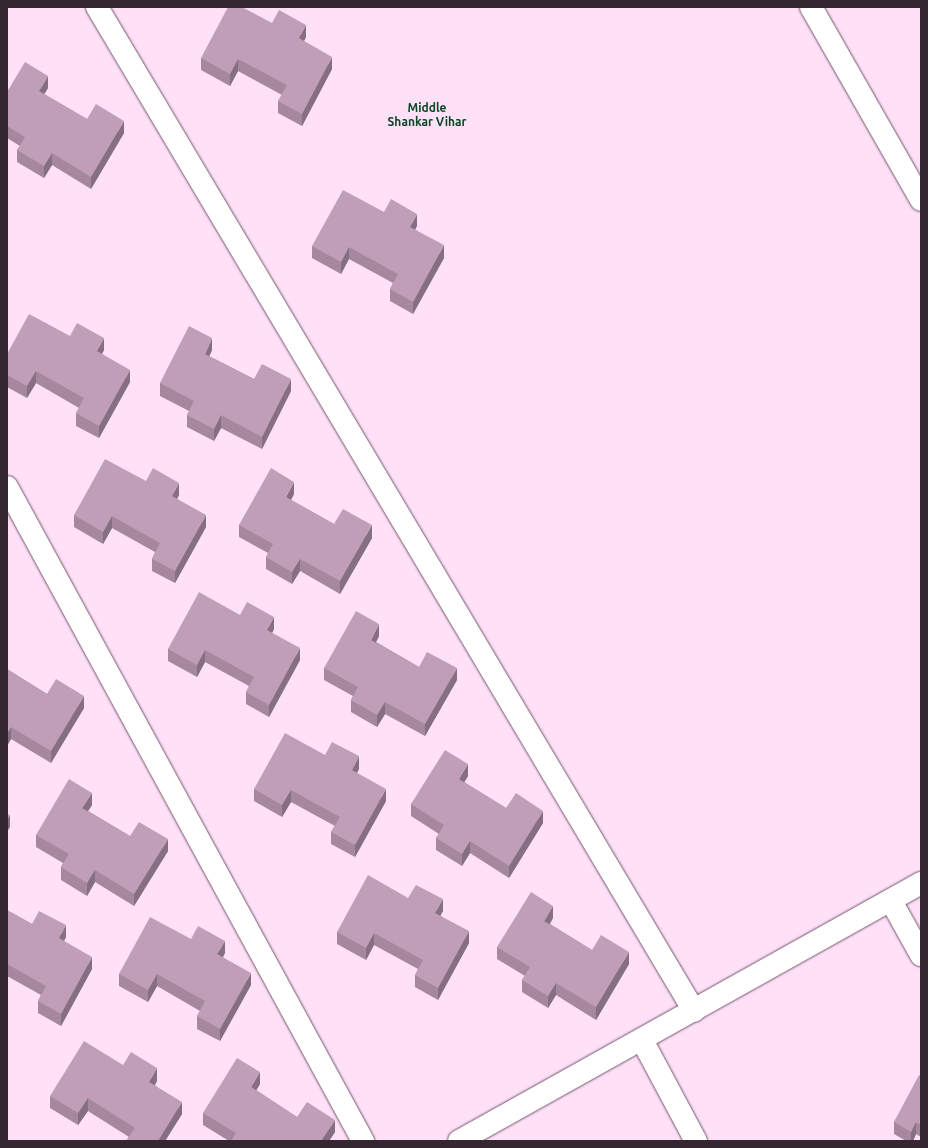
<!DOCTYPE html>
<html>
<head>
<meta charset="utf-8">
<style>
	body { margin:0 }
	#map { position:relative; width:928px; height:1148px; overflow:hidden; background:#fee0f7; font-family:Ubuntu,sans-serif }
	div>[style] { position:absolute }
	.roads { filter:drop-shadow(0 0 1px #74556d) drop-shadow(0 0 1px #74556d) }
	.minor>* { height:22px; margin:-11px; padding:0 11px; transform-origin:11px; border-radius:11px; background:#fff }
	.wall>* { inset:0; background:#a5889e }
	.shaded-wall>* { inset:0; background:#866f81 }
	.building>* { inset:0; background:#c09eb8 }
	span { translate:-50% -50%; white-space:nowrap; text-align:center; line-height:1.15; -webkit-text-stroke:3px #fee0f7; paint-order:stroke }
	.neighbourhood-label { font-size:12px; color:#0b4626; font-weight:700 }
	.frame { position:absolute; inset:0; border:8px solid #352732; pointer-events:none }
</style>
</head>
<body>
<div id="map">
	<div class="roads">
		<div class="minor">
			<i style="left:97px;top:7px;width:1168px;rotate:59.26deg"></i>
			<i style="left:811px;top:7px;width:222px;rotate:60.3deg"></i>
			<i style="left:7px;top:487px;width:745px;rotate:61.44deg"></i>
			<i style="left:891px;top:901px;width:62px;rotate:60.9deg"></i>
			<i style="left:642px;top:1040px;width:115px;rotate:61.9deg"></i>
			<i style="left:459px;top:1141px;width:529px;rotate:-29.18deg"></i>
		</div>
	</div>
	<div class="wall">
		<i style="clip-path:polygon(272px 23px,306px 37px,304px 41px,332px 69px,302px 126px,278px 113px,278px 101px,282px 95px,238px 71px,230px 86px,201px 70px,201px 58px)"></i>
		<i style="clip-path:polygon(48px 88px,44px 94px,87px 119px,124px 133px,91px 189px,52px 165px,44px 178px,17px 162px,17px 150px,20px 146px,7px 138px,7px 92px)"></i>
		<i style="clip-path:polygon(384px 212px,417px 226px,415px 229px,444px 258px,413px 314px,390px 301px,390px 289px,393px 283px,349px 259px,341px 274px,312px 258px,312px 246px)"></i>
		<i style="clip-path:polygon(70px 336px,104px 350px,102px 354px,130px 382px,99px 438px,76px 426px,76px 413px,79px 408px,36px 383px,27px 398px,7px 387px,7px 354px)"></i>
		<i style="clip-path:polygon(212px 350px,209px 356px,254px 379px,291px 391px,262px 449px,221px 428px,214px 441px,187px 427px,187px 415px,189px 411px,160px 396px,160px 383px)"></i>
		<i style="clip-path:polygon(146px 481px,179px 495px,177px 499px,206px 527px,175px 583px,152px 571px,152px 559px,155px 552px,112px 528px,103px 544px,74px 527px,74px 515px)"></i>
		<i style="clip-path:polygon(294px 494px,291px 500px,334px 524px,372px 538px,340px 594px,300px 571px,292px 584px,266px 569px,266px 557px,268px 553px,239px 537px,239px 525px)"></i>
		<i style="clip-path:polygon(240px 615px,274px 629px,272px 633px,300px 660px,269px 717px,246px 704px,246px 692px,249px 686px,205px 662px,197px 677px,168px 661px,168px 649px)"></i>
		<i style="clip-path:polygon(379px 636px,376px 642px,419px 667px,457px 680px,425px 736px,385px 714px,377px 727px,351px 712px,351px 700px,353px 696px,324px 680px,324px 668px)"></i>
		<i style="clip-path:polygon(7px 669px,47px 694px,84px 708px,51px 763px,11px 739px,7px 746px)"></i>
		<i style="clip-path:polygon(325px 755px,359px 769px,357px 773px,386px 801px,355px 857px,331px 844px,331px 832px,335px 826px,291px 802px,282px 817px,254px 801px,254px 789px)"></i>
		<i style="clip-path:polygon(468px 776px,464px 782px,506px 808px,543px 823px,509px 878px,470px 853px,462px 866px,436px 850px,436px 838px,439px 834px,411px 816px,411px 804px)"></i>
		<i style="clip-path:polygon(92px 805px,88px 811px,130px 836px,168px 851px,134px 906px,95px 882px,87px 896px,61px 880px,61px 867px,63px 863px,36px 847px,36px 835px)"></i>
		<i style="clip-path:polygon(408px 898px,443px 911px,440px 915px,469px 943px,438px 1000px,415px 987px,415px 975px,418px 969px,374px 945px,366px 960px,337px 944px,337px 932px)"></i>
		<i style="clip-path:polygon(7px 910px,32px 924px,66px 937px,64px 941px,92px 969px,61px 1026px,38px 1013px,38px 1001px,41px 995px,7px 976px)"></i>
		<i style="clip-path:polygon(553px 918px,550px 924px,592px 950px,629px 964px,596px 1020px,556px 995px,548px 1008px,522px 992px,522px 980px,525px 976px,497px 959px,497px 947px)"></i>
		<i style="clip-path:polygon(191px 939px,225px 953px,223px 957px,251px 985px,220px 1041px,197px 1029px,197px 1016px,200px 1011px,157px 986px,148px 1002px,119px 986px,119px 974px)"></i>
		<i style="clip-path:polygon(123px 1065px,157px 1081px,155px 1085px,182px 1114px,165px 1141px,126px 1141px,129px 1137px,88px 1111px,78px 1125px,50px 1108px,50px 1096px)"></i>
		<i style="clip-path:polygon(921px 1076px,921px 1137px,916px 1134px,913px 1141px,906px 1141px,894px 1134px,894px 1122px)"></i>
		<i style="clip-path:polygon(260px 1084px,256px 1090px,297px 1117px,335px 1132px,329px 1141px,229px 1141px,203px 1125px,203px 1113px)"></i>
	</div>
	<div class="shaded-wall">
		<i style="clip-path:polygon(306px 25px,306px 37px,299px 50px,299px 38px)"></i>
		<i style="clip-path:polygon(332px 57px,332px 69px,302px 126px,302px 114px)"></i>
		<i style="clip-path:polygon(238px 59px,238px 71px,230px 86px,230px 74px)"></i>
		<i style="clip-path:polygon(48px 76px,48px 88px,39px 103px,39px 91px)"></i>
		<i style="clip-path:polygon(124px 121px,124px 133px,91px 189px,91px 177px)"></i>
		<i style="clip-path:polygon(52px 153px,52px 165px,44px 178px,44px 166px)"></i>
		<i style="clip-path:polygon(417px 214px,417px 226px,410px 239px,410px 227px)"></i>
		<i style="clip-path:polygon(444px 245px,444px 258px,413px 314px,413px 302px)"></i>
		<i style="clip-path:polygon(349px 247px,349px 259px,341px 274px,341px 262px)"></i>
		<i style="clip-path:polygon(104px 338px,104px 350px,97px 363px,97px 351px)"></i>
		<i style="clip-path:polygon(212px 338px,212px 350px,205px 366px,205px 354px)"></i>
		<i style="clip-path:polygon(130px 370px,130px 382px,99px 438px,99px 426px)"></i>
		<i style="clip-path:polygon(36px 371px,36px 383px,27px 398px,27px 386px)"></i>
		<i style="clip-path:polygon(291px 379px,291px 391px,262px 449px,262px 437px)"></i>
		<i style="clip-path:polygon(221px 415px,221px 428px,214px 441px,214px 429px)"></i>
		<i style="clip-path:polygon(294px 482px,294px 494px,286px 509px,286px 497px)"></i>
		<i style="clip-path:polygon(179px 483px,179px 495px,172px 508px,172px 496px)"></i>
		<i style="clip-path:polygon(206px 515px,206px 527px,175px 583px,175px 571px)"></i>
		<i style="clip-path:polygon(112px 516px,112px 528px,103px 544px,103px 532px)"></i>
		<i style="clip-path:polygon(372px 525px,372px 538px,340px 594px,340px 581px)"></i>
		<i style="clip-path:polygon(300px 559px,300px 571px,292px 584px,292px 572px)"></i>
		<i style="clip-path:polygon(274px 617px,274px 629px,267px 642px,267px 630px)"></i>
		<i style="clip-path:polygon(379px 624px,379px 636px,371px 652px,371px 640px)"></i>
		<i style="clip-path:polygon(300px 648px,300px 660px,269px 717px,269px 705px)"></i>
		<i style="clip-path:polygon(8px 650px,8px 662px,7px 664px,7px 652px)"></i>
		<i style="clip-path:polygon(205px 650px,205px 662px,197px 677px,197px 665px)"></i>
		<i style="clip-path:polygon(457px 668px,457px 680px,425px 736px,425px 724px)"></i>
		<i style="clip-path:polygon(84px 696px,84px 708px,51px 763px,51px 751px)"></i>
		<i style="clip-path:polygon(385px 702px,385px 714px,377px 727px,377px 715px)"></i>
		<i style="clip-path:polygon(11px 727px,11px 739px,7px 746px,7px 734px)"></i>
		<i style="clip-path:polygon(359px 756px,359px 769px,352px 782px,352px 770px)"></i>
		<i style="clip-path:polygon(468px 764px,468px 776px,459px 791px,459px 779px)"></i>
		<i style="clip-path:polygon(386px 789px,386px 801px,355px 857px,355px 845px)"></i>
		<i style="clip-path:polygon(291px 790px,291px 802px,282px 817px,282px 805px)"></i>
		<i style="clip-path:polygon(92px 793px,92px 805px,82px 820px,82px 808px)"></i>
		<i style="clip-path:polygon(543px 811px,543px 823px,509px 878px,509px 866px)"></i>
		<i style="clip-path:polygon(10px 815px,10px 827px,7px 832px,7px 820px)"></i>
		<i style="clip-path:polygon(168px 839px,168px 851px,134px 906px,134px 894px)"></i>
		<i style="clip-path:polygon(470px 841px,470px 853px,462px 866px,462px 854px)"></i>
		<i style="clip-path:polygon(95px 870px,95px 882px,87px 896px,87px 883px)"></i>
		<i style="clip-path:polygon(443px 899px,443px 911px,435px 925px,435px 913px)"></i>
		<i style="clip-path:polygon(553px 906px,553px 918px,544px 933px,544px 921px)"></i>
		<i style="clip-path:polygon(66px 925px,66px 937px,59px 950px,59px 938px)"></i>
		<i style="clip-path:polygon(469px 931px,469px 943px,438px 1000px,438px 988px)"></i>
		<i style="clip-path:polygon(374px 933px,374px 945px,366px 960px,366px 948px)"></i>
		<i style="clip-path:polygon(225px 941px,225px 953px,217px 966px,217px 954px)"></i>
		<i style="clip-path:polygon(629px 952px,629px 964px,596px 1020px,596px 1007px)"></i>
		<i style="clip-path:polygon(92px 957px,92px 969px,61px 1026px,61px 1014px)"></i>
		<i style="clip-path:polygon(251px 973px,251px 985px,220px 1041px,220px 1029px)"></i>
		<i style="clip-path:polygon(157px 974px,157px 986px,148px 1002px,148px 990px)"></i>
		<i style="clip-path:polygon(556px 983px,556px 995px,548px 1008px,548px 996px)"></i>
		<i style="clip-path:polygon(157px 1068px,157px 1081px,149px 1094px,149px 1082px)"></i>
		<i style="clip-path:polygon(260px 1072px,260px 1084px,251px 1099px,251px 1087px)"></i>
		<i style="clip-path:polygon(88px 1098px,88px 1111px,78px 1125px,78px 1113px)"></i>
		<i style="clip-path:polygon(182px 1102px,182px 1114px,165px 1141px,158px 1141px)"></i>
		<i style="clip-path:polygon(335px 1120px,335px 1132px,329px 1141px,321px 1141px)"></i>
		<i style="clip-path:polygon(916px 1122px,916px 1134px,913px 1141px,911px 1141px,911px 1132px)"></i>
	</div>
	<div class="building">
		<i style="clip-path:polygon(228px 7px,242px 7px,272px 23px,279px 10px,306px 25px,299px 38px,332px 57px,302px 114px,278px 101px,287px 85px,238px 59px,230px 74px,201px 58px)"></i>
		<i style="clip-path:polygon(25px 62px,48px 76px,39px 91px,87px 119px,96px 104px,124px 121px,91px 177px,52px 153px,44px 166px,17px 150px,25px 137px,7px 126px,7px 92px)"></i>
		<i style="clip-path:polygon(343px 190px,384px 212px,391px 199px,417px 214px,410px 227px,444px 245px,413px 302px,390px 289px,398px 274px,349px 247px,341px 262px,312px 246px)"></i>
		<i style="clip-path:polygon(29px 314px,70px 336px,77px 323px,104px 338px,97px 351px,130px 370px,99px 426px,76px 413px,84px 398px,36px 371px,27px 386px,7px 375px,7px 354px)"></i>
		<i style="clip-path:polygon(189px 326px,212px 338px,205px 354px,254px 379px,262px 364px,291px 379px,262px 437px,221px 415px,214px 429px,187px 415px,194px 401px,160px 383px)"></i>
		<i style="clip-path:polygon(105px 459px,146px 481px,153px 468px,179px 483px,172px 496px,206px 515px,175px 571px,152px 559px,160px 543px,112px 516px,103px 532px,74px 515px)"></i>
		<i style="clip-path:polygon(271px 468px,294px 482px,286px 497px,334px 524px,343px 509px,372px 525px,340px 581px,300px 559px,292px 572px,266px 557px,273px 544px,239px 525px)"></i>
		<i style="clip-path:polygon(199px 592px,240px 615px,247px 602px,274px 617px,267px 630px,300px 648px,269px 705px,246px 692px,254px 677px,205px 650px,197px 665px,168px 649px)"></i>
		<i style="clip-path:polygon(356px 611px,379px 624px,371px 640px,419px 667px,427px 652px,457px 668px,425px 724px,385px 702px,377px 715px,351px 700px,358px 687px,324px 668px)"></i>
		<i style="clip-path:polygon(7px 669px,47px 694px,56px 679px,84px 696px,51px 751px,11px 727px,7px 734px)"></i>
		<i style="clip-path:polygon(285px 733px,325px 755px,332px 742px,359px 756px,352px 770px,386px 789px,355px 845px,331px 832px,340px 817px,291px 790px,282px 805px,254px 789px)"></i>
		<i style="clip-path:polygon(445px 750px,468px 764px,459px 779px,506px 808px,516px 793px,543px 811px,509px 866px,470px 841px,462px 854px,436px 838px,444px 825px,411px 804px)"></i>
		<i style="clip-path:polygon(69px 779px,92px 793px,82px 808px,130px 836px,139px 822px,168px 839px,134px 894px,95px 870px,87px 883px,61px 867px,69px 854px,36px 835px)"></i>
		<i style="clip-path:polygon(7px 814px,10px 815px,7px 820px)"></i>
		<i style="clip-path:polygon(368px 875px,408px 898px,416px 885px,443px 899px,435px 913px,469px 931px,438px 988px,415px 975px,423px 960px,374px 933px,366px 948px,337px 932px)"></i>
		<i style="clip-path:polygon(531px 892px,553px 906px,544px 921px,592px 950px,601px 935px,629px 952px,596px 1007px,556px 983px,548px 996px,522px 980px,530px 967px,497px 947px)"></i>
		<i style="clip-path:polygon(7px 910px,32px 924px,39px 911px,66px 925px,59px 938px,92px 957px,61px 1014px,38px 1001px,46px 986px,7px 964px)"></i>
		<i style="clip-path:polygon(150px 917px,191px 939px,198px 926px,225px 941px,217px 954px,251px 973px,220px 1029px,197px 1016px,205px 1001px,157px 974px,148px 990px,119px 974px)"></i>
		<i style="clip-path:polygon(84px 1041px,123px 1065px,131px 1052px,157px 1068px,149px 1082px,182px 1102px,158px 1141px,126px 1141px,135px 1128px,88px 1098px,78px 1113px,50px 1096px)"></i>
		<i style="clip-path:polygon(237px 1058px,260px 1072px,251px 1087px,297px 1117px,307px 1102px,335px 1120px,321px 1141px,231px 1141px,236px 1133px,203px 1113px)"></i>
		<i style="clip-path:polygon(919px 1075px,921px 1076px,921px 1125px,916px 1122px,911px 1132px,894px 1122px)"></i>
	</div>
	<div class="neighbourhood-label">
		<span style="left:427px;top:115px">Middle<br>Shankar Vihar</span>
	</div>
	<div class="frame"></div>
</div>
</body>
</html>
